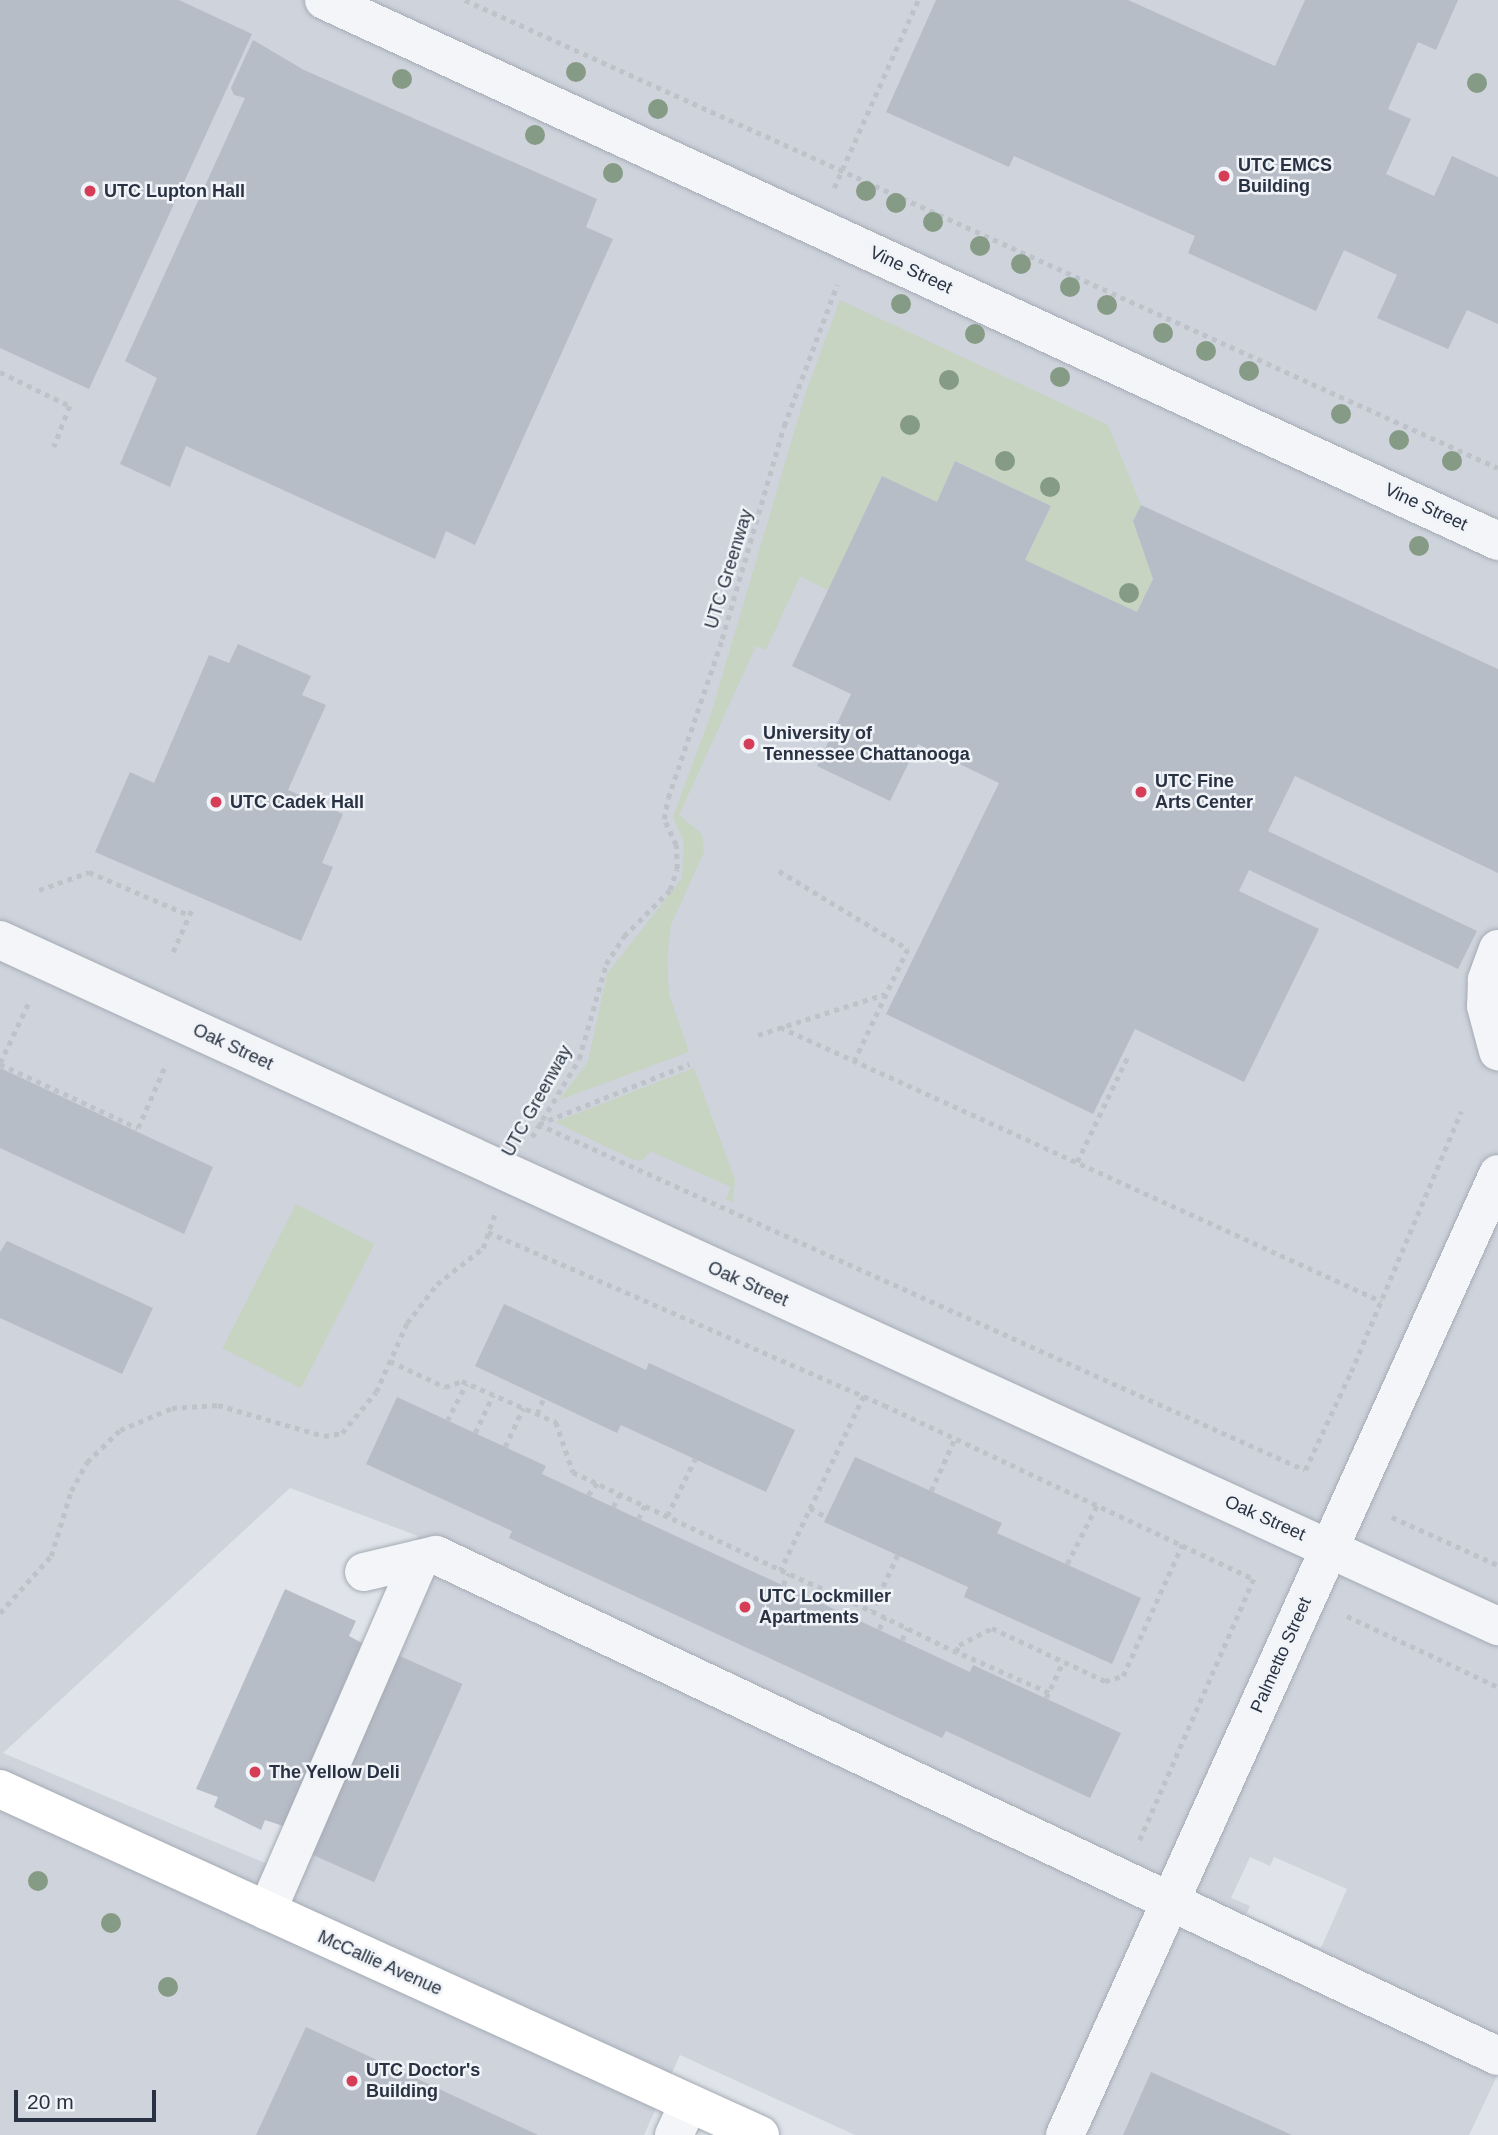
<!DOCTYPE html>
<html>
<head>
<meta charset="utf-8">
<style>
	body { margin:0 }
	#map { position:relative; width:1498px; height:2135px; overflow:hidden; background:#e0e4ea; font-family:Helvetica,sans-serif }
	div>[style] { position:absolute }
	.built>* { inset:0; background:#ced3dc }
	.green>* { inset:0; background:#c6d4c1; transform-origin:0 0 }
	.building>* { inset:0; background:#b7bdc7; transform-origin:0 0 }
	.path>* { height:4.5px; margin-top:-2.25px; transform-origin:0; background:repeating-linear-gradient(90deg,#bec2c9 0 5px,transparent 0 10px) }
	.roads { filter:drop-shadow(0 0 2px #a5abb4) drop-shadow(0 0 2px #a5abb4) }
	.minor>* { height:38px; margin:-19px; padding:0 19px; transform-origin:19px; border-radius:19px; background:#f3f5f8 }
	.major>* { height:38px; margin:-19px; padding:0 19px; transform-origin:19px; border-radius:19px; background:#fff }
	.trees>* { width:20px; height:20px; margin:-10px; border-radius:50%; background:#869b86 }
	.dots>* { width:19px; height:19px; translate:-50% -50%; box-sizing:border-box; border:4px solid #f0f3f7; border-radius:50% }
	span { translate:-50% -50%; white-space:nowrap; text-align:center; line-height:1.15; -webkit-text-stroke:5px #f0f3f7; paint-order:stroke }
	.poi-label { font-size:18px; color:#283242; font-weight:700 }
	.left { translate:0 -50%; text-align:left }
	.street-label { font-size:18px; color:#283242 }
	.scale { position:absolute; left:14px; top:2090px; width:142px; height:32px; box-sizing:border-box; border:4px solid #283242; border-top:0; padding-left:9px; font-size:21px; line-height:24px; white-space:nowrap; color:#283242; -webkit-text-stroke:5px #f0f3f7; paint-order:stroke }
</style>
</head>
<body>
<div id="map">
	<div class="built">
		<i style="clip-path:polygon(evenodd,0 0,1498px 0,1498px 2074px,1469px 2135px,855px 2135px,680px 2055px,644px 2135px,0 2135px,0 0,290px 1488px,418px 1536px,277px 1868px,3px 1753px,290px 1488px,0 0,1250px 1857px,1270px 1866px,1274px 1857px,1347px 1889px,1321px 1948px,1246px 1915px,1250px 1906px,1231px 1898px,1250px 1857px)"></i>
	</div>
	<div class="green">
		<i style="clip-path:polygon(840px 300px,1108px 425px,1141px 505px,1133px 521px,1153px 579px,1137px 612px,1025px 560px,1051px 506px,956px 461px,937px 502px,882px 476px,828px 590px,800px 576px,766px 650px,756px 646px,679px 815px,702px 834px,704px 852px,671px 925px,667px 959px,669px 994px,689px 1052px,559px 1100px,588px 1062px,607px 974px,682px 878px,684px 842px,673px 817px,711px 714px,806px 392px)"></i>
		<i style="clip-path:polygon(694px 1068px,735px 1180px,733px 1202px,726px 1199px,731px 1187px,650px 1151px,643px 1160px,634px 1160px,555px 1122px)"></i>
		<i style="left:296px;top:1204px;width:88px;height:162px;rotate:27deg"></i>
	</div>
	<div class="building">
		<i style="clip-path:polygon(0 0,179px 0,252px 34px,89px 389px,0 348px)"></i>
		<i style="clip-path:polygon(936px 0,1128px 0,1275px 66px,1305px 0,1458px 0,1436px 50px,1418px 42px,1388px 109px,1411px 119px,1386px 174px,1434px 196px,1452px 156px,1498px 177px,1498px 324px,1467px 310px,1448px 349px,1377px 318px,1397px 275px,1344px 250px,1316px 311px,1188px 253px,1195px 236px,1014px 156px,1009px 167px,886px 112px)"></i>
		<i style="clip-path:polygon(253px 40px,304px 70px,597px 199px,586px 227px,613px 239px,475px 545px,446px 531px,435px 559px,186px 446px,170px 487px,120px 464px,157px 378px,125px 361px,245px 98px,234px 95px,231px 88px)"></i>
		<i style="clip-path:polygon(955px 461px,1051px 506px,1025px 560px,1137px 612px,1153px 579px,1133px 521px,1141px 505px,1498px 669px,1498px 873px,1295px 776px,1268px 831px,1477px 931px,1458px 969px,1249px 870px,1239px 891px,1319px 929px,1244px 1082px,1135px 1029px,1093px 1114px,886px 1014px,999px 783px,918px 744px,890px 801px,817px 766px,851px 694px,792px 666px,882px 476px,937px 502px)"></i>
		<i style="clip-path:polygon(238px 644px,311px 676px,302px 695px,326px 705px,288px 790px,343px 814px,322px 863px,333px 867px,301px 941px,95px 852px,130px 772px,154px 783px,209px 655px,229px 663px)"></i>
		<i style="clip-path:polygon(0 1068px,213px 1167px,184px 1234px,0 1148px)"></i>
		<i style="clip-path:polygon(7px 1241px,153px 1308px,122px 1374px,0 1318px,0 1252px)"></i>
		<i style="clip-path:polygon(504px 1304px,646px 1370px,649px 1363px,795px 1430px,766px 1492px,621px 1425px,617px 1433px,475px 1366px)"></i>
		<i style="clip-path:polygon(397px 1397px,546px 1466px,542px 1474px,613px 1507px,970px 1672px,973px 1665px,1121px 1733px,1090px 1798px,946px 1731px,942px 1738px,509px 1538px,512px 1531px,366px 1464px)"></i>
		<i style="clip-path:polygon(855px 1457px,1002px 1523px,997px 1533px,1141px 1598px,1112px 1664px,964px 1597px,968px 1587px,824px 1522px)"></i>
		<i style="clip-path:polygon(285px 1589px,356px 1621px,349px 1636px,362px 1643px,283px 1826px,265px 1820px,261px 1830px,214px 1807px,218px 1797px,196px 1789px)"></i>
		<i style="left:393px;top:1653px;width:76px;height:217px;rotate:24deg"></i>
		<i style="clip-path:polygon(306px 2027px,538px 2135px,256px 2135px)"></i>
		<i style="clip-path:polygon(1151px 2072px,1292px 2135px,1123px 2135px)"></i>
	</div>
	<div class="path">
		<i style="left:465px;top:0;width:1134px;rotate:24.37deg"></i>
		<i style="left:834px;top:188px;width:206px;rotate:-65.9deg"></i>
		<i style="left:0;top:372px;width:78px;rotate:25.9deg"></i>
		<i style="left:70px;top:406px;width:44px;rotate:111.3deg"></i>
		<i style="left:779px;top:871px;width:151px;rotate:31.2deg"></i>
		<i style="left:908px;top:949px;width:123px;rotate:115.5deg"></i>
		<i style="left:39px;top:890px;width:53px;rotate:-19.8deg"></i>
		<i style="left:89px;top:872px;width:109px;rotate:23.3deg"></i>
		<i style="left:173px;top:952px;width:47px;rotate:-66.2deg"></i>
		<i style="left:780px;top:1027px;width:661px;rotate:24.51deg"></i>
		<i style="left:758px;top:1035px;width:133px;rotate:-17.9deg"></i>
		<i style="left:0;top:1063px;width:68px;rotate:-64.6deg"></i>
		<i style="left:0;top:1064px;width:152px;rotate:24.9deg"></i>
		<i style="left:138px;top:1128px;width:70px;rotate:-66.4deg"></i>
		<i style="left:538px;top:1124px;width:841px;rotate:24.28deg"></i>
		<i style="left:1305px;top:1470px;width:108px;rotate:-64.9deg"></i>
		<i style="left:1351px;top:1372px;width:283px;rotate:-67.1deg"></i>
		<i style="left:539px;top:1124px;width:162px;rotate:-21.8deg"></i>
		<i style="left:532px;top:1137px;width:91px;rotate:-58.9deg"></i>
		<i style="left:579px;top:1059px;width:99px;rotate:-74.1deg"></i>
		<i style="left:606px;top:964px;width:33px;rotate:-57deg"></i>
		<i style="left:624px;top:936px;width:65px;rotate:-45deg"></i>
		<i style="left:670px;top:890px;width:22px;rotate:-72deg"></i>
		<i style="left:677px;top:869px;width:24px;rotate:-92deg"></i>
		<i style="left:676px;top:845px;width:29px;rotate:-115deg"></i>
		<i style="left:664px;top:819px;width:21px;rotate:-79deg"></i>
		<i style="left:668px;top:798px;width:168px;rotate:-71.2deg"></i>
		<i style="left:722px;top:639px;width:222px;rotate:-73.8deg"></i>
		<i style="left:784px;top:426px;width:151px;rotate:-69.4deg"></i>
		<i style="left:1077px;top:1162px;width:118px;rotate:-64.3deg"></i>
		<i style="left:488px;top:1232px;width:432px;rotate:23.6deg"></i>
		<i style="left:884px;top:1405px;width:409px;rotate:25.2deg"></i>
		<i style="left:1254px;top:1579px;width:285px;rotate:113.6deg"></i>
		<i style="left:390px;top:1361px;width:61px;rotate:25.3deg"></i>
		<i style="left:445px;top:1387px;width:18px;rotate:-19deg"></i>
		<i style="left:462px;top:1381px;width:103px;rotate:23.6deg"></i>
		<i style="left:556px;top:1422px;width:53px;rotate:71.2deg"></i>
		<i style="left:573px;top:1472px;width:230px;rotate:25.2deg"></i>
		<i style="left:864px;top:1396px;width:193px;rotate:115.5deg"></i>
		<i style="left:781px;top:1570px;width:100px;rotate:24.3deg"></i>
		<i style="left:537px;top:1414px;width:16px;rotate:-68deg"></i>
		<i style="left:447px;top:1421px;width:42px;rotate:-62.8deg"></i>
		<i style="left:475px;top:1433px;width:42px;rotate:-64.7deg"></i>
		<i style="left:505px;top:1447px;width:43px;rotate:-65.2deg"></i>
		<i style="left:931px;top:1491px;width:58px;rotate:-65.6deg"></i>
		<i style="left:588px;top:1495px;width:15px;rotate:-53deg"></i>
		<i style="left:613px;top:1507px;width:15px;rotate:-62deg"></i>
		<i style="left:810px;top:1508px;width:19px;rotate:28deg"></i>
		<i style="left:667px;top:1516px;width:64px;rotate:-63.8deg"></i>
		<i style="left:1392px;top:1517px;width:116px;rotate:24.4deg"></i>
		<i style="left:638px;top:1519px;width:16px;rotate:-63deg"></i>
		<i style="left:898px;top:1555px;width:62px;rotate:114.9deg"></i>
		<i style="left:872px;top:1611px;width:93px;rotate:26deg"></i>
		<i style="left:1067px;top:1564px;width:66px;rotate:-63deg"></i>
		<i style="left:783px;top:1585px;width:13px;rotate:-63deg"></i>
		<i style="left:0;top:1613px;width:76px;rotate:-48.2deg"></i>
		<i style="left:51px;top:1556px;width:68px;rotate:-72.9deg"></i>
		<i style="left:71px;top:1491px;width:33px;rotate:-61deg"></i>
		<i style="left:87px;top:1462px;width:46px;rotate:-44.1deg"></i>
		<i style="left:120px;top:1430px;width:56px;rotate:-22.9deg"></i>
		<i style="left:172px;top:1408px;width:46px;rotate:-3.7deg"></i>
		<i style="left:218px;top:1405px;width:110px;rotate:16.3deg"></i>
		<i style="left:324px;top:1436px;width:18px;rotate:-9deg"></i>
		<i style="left:342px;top:1433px;width:53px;rotate:-50.3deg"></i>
		<i style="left:376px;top:1392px;width:76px;rotate:-65.8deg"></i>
		<i style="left:407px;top:1323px;width:49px;rotate:-52.4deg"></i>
		<i style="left:437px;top:1284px;width:58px;rotate:-38deg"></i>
		<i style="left:483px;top:1248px;width:36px;rotate:-71deg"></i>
		<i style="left:1347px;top:1616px;width:167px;rotate:25.2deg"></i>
		<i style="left:879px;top:1629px;width:13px;rotate:-63deg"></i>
		<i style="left:902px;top:1640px;width:13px;rotate:-67deg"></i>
		<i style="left:1049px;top:1693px;width:102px;rotate:-156.2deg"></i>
		<i style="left:956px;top:1652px;width:8px;rotate:-67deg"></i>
		<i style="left:959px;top:1645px;width:37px;rotate:-27deg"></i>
		<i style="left:992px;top:1628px;width:125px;rotate:25.1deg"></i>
		<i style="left:1105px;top:1681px;width:19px;rotate:-16deg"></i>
		<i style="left:1123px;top:1676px;width:144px;rotate:-65.8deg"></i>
		<i style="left:1046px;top:1698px;width:40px;rotate:-65deg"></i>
	</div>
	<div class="roads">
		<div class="minor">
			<i style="left:324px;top:0;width:1293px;rotate:24.74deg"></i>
			<i style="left:0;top:940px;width:1648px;rotate:24.61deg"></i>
			<i style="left:1498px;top:949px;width:33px;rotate:110deg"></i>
			<i style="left:1487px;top:980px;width:26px;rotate:92deg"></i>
			<i style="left:1486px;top:1006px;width:47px;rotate:75.1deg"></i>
			<i style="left:364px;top:1572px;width:74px;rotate:-13.3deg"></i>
			<i style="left:436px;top:1555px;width:1174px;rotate:25.26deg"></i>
			<i style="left:267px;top:1911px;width:384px;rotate:-66.5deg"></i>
			<i style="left:674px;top:2135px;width:35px;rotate:-65deg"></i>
			<i style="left:1065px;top:2135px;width:1054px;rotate:-65.74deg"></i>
		</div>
		<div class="major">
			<i style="left:0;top:1789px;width:835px;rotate:24.48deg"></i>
		</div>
	</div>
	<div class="trees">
		<i style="left:576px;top:72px"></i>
		<i style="left:402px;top:79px"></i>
		<i style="left:1477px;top:83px"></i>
		<i style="left:658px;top:109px"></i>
		<i style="left:535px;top:135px"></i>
		<i style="left:613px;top:173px"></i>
		<i style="left:866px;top:191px"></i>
		<i style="left:896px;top:203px"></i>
		<i style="left:933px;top:222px"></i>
		<i style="left:980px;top:246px"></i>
		<i style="left:1021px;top:264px"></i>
		<i style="left:1070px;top:287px"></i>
		<i style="left:901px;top:304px"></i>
		<i style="left:1107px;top:305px"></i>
		<i style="left:1163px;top:333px"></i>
		<i style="left:975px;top:334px"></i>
		<i style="left:1206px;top:351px"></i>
		<i style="left:1249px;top:371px"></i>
		<i style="left:1060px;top:377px"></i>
		<i style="left:949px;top:380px"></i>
		<i style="left:1341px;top:414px"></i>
		<i style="left:910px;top:425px"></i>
		<i style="left:1399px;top:440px"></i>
		<i style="left:1005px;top:461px"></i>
		<i style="left:1452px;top:461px"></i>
		<i style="left:1050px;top:487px"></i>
		<i style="left:1419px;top:546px"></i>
		<i style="left:1129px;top:593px"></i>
		<i style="left:38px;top:1881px"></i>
		<i style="left:111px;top:1923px"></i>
		<i style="left:168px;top:1987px"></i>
	</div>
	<div class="dots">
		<i style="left:1224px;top:176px;background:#d63e58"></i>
		<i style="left:90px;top:191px;background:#d63e58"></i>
		<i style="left:749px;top:744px;background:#d63e58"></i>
		<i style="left:1141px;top:792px;background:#d63e58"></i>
		<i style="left:216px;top:802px;background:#d63e58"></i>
		<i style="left:745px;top:1607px;background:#d63e58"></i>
		<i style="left:255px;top:1772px;background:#d63e58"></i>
		<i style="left:352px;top:2081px;background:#d63e58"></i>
	</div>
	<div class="poi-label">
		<span class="left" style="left:1238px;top:176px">UTC EMCS<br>Building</span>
		<span class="left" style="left:104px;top:191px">UTC Lupton Hall</span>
		<span class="left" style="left:763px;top:744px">University of<br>Tennessee Chattanooga</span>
		<span class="left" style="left:1155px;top:792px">UTC Fine<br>Arts Center</span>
		<span class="left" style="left:230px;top:802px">UTC Cadek Hall</span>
		<span class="left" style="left:759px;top:1607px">UTC Lockmiller<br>Apartments</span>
		<span class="left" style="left:269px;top:1772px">The Yellow Deli</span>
		<span class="left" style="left:366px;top:2081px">UTC Doctor's<br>Building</span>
	</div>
	<div class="street-label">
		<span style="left:911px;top:270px;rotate:25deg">Vine Street</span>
		<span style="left:1426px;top:507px;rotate:25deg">Vine Street</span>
		<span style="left:729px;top:569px;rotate:-73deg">UTC Greenway</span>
		<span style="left:233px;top:1047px;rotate:25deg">Oak Street</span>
		<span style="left:537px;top:1101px;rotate:-61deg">UTC Greenway</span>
		<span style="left:748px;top:1284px;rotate:24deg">Oak Street</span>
		<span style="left:1265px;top:1518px;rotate:24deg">Oak Street</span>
		<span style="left:1281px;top:1655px;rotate:-66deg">Palmetto Street</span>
		<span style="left:380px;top:1963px;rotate:24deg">McCallie Avenue</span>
	</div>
	<div class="scale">20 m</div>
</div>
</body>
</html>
